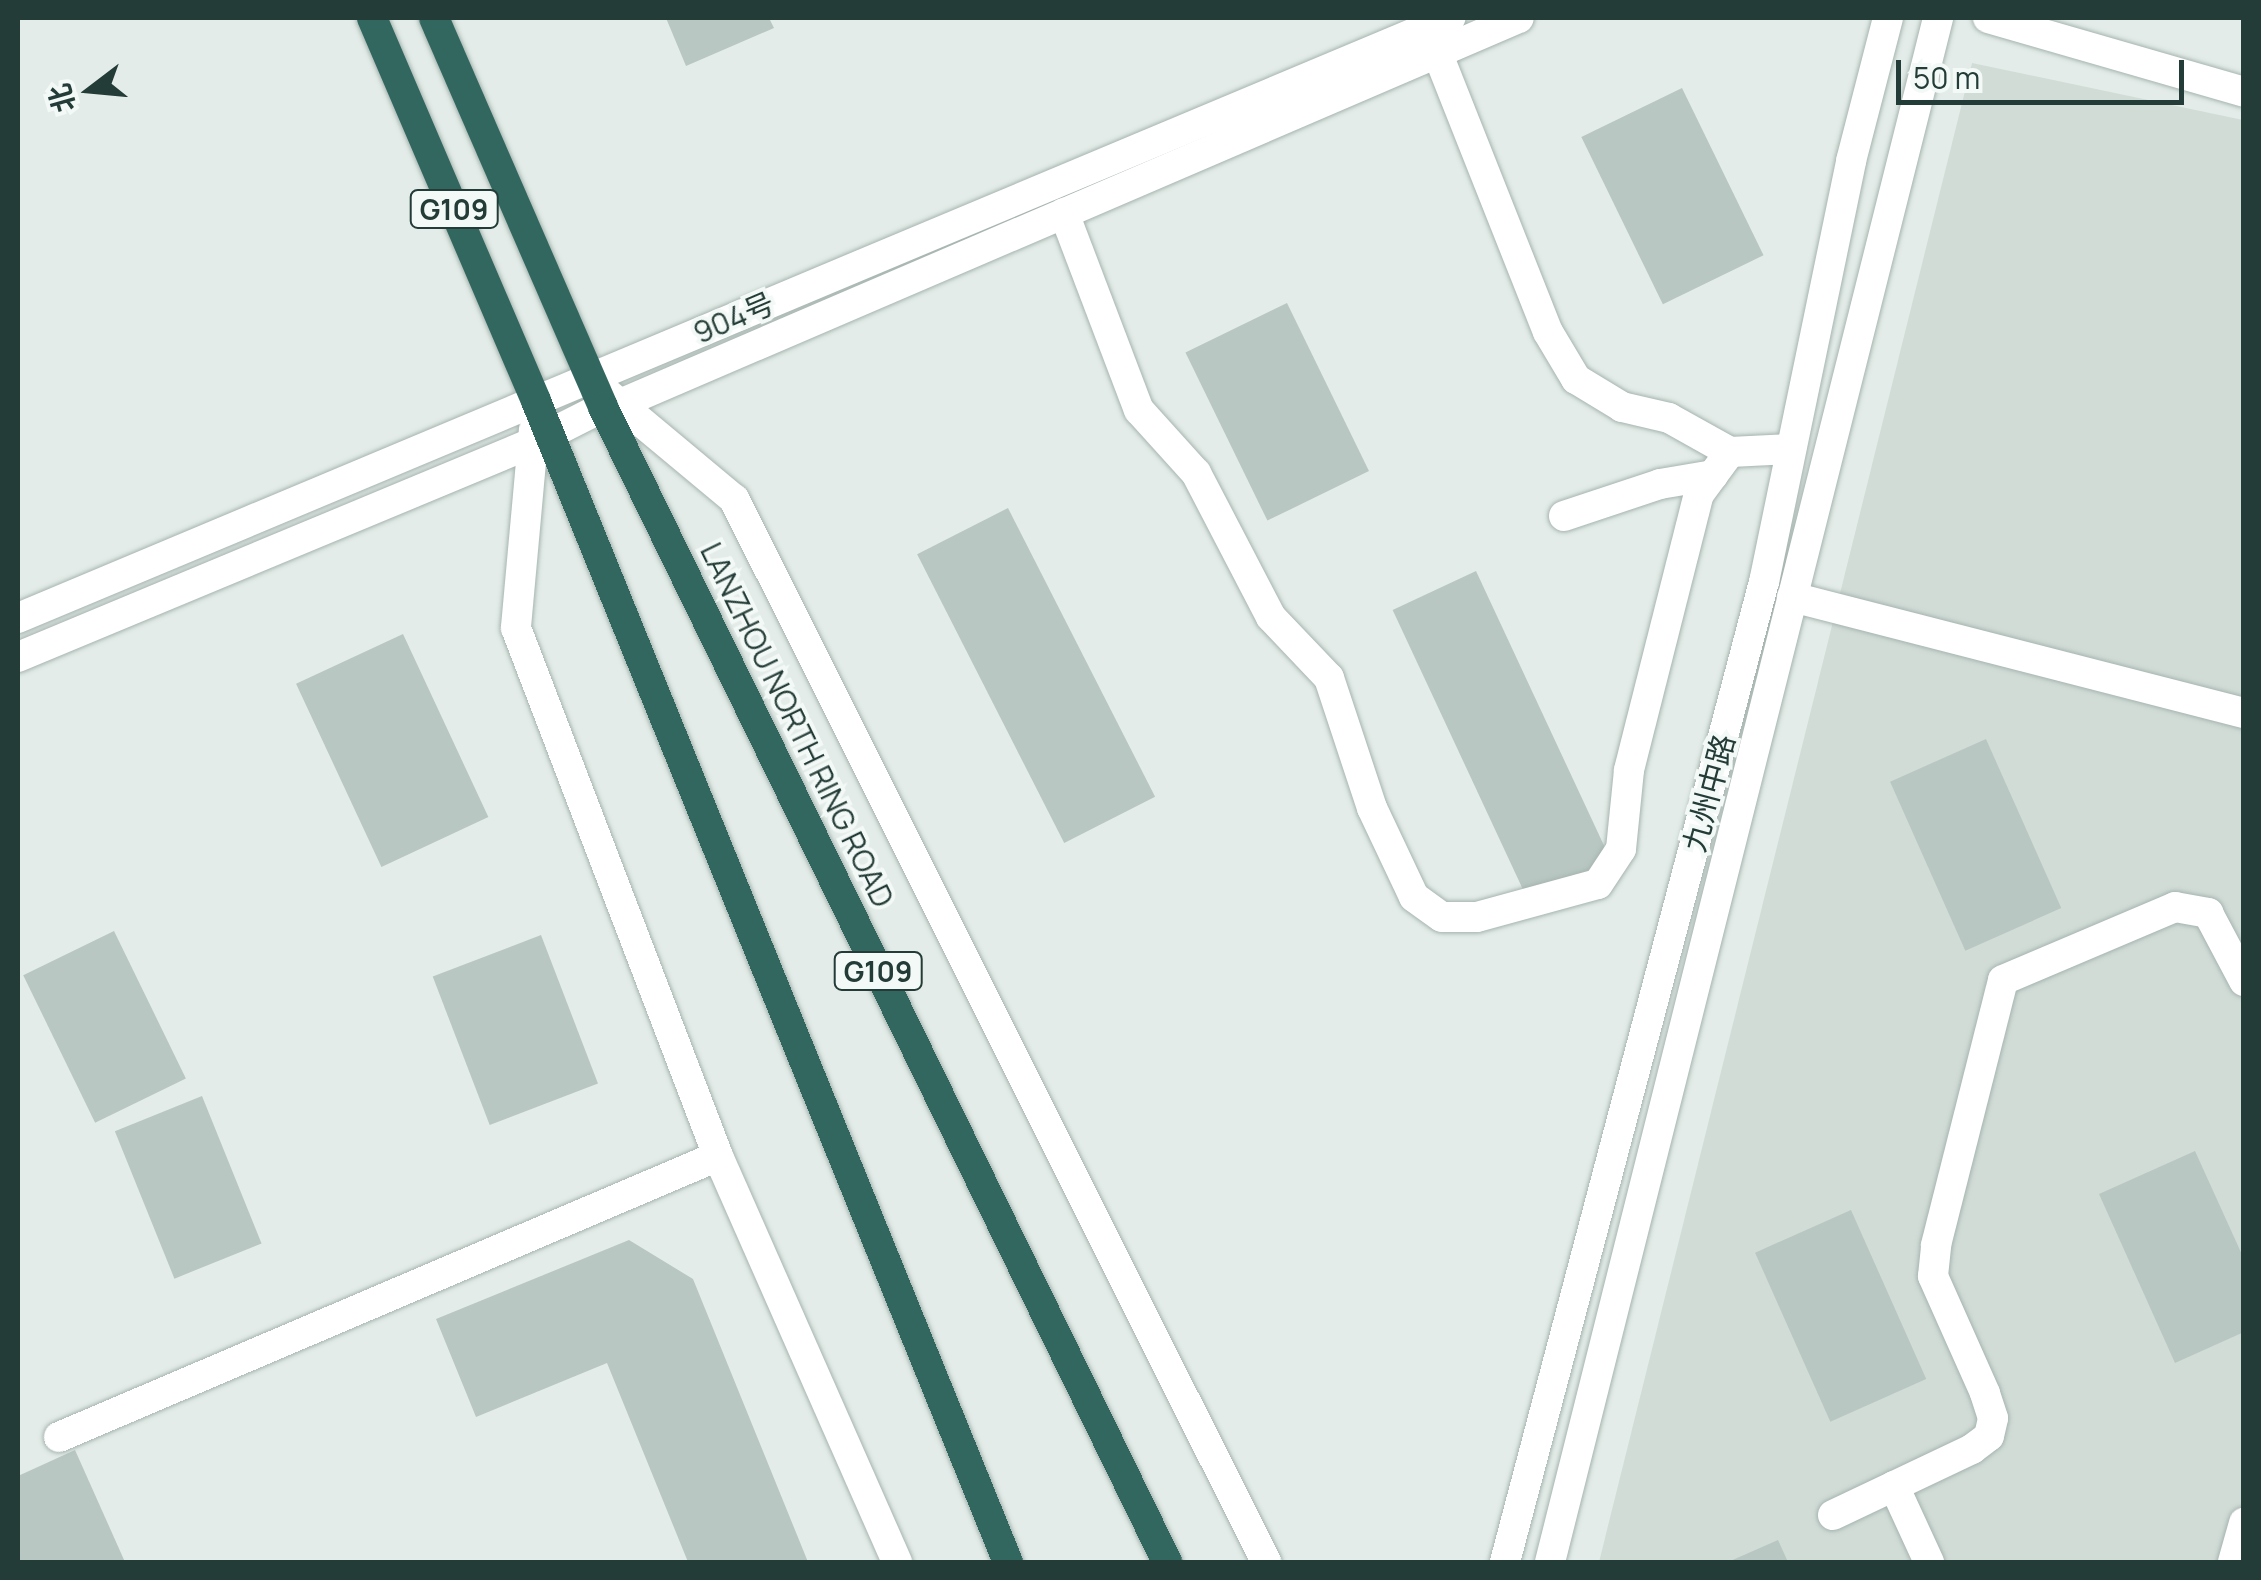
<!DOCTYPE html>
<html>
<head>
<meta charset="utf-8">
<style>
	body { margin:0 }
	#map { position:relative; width:2261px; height:1580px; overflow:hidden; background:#e3ece8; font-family:Manrope,"Noto Sans SC",sans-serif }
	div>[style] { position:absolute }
	.built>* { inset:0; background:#d1dcd7 }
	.building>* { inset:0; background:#b8c7c2; transform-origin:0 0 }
	.roads { filter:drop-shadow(0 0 2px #a6b4af) drop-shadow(0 0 2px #a6b4af) }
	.minor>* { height:30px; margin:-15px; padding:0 15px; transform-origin:15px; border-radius:15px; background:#fff }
	.highway>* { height:30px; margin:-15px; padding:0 15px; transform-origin:15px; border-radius:15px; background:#31675f }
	span { translate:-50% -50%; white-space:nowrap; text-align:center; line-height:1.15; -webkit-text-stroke:8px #f3f9f6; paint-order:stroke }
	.shield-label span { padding:2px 8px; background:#f3f9f6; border:2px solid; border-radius:8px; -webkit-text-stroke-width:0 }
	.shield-label { font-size:28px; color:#243c37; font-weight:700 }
	.street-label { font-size:30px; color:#243c37 }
	.frame { position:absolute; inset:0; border:20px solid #243c37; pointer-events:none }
	.north { position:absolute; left:40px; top:40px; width:100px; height:100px; -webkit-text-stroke:8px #f3f9f6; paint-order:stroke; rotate:254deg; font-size:28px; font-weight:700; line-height:40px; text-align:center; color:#243c37 }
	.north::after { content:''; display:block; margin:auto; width:35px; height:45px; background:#243c37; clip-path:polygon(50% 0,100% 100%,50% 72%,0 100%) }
	.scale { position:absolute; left:1896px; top:60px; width:288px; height:45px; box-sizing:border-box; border:5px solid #243c37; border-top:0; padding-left:12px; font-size:30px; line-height:35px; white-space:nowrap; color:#243c37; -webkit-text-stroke:8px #f3f9f6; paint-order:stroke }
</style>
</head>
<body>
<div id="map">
	<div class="built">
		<i style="clip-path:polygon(1972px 63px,2243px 120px,2243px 1562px,1599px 1562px)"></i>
	</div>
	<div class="building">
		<i style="clip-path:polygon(666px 18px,769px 18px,774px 28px,686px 66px)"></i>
		<i style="left:1682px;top:88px;width:186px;height:112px;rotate:64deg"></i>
		<i style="left:1287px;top:303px;width:187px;height:113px;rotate:64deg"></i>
		<i style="left:1008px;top:508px;width:324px;height:102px;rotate:63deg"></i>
		<i style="left:1476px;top:571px;width:331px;height:92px;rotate:65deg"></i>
		<i style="left:403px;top:634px;width:202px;height:118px;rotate:65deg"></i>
		<i style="left:1986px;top:739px;width:185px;height:105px;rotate:66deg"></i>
		<i style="left:114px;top:931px;width:164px;height:101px;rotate:64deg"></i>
		<i style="left:541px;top:935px;width:159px;height:116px;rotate:69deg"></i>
		<i style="left:202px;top:1096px;width:159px;height:94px;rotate:68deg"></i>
		<i style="clip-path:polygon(2195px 1151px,2244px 1259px,2244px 1332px,2175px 1363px,2099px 1194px)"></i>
		<i style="left:1851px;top:1210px;width:185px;height:105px;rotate:66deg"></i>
		<i style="clip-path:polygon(629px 1240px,693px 1279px,808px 1562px,688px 1562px,607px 1363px,476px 1417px,436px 1319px)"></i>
		<i style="clip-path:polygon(75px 1450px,125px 1562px,18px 1562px,18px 1476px)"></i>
		<i style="clip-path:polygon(1778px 1540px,1788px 1562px,1728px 1562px)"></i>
	</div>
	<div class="roads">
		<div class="minor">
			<i style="left:1988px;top:18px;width:266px;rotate:16.1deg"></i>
			<i style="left:1437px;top:52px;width:301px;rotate:68.4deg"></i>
			<i style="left:1548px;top:332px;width:55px;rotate:59.2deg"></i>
			<i style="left:1576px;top:379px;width:54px;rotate:31.3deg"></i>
			<i style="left:1622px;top:407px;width:48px;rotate:13.2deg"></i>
			<i style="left:1669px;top:418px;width:70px;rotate:29.1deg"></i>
			<i style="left:1064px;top:213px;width:211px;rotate:69.2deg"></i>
			<i style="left:1139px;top:410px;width:85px;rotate:47.9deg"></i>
			<i style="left:1196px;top:473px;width:162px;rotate:62.5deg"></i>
			<i style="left:1271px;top:617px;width:84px;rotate:46.4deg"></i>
			<i style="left:1329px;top:678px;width:137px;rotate:71.7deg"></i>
			<i style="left:1372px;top:808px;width:98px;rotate:64.7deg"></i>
			<i style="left:1414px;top:897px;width:34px;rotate:36deg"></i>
			<i style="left:1442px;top:917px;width:35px"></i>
			<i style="left:1477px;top:917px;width:125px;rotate:-15.3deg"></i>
			<i style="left:1598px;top:884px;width:42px;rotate:-56.7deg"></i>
			<i style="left:1621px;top:849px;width:79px;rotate:-84.2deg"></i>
			<i style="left:1629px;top:770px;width:285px;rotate:-75.8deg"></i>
			<i style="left:1699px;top:494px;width:52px;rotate:-53.6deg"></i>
			<i style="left:1730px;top:452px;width:61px;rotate:-2.8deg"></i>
			<i style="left:609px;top:395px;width:163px;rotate:39.8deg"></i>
			<i style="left:734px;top:499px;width:1189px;rotate:63.41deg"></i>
			<i style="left:534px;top:429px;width:200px;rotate:95.2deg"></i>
			<i style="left:516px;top:628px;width:565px;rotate:69.06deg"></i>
			<i style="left:718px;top:1156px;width:444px;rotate:66.2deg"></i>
			<i style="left:1564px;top:516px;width:101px;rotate:-18.4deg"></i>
			<i style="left:1660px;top:484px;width:54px;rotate:-9.6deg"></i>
			<i style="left:1792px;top:597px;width:467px;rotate:14.4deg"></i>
			<i style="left:18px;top:618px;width:1553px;rotate:-22.73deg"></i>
			<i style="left:18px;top:657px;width:557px;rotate:-22.6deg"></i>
			<i style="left:532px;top:443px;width:80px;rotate:-26.9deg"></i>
			<i style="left:603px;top:407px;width:17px;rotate:-10deg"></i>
			<i style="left:620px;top:404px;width:978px;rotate:-23.24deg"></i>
			<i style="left:59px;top:1437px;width:716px;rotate:-23.09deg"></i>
			<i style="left:1894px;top:1486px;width:84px;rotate:65.3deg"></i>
			<i style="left:1833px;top:1515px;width:154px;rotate:-25.4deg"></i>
			<i style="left:1972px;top:1449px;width:21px;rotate:-37deg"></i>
			<i style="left:1989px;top:1436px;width:18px;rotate:-77deg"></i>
			<i style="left:1993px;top:1418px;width:26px;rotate:-108deg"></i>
			<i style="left:1985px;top:1393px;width:128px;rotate:-114deg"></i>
			<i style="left:1933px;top:1276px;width:31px;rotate:-84deg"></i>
			<i style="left:1936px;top:1245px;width:273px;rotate:-75.8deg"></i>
			<i style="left:2003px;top:980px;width:187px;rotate:-23deg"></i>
			<i style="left:2175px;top:907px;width:34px;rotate:10deg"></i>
			<i style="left:2208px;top:913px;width:77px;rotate:62.1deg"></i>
			<i style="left:1505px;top:1562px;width:1014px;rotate:-75.2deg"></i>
			<i style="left:1764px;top:582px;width:430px;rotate:-78.3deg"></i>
			<i style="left:1851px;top:161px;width:148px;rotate:-75.5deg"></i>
			<i style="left:1550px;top:1562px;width:1592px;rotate:-75.89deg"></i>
			<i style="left:2233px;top:1562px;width:41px;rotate:-74.2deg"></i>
		</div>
		<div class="highway">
			<i style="left:372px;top:18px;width:417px;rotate:66.8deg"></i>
			<i style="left:536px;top:401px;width:1253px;rotate:67.88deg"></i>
			<i style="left:434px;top:18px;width:424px;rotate:66.5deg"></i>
			<i style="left:603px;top:407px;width:1285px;rotate:63.97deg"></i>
		</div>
	</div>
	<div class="shield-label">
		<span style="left:454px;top:209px">G109</span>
		<span style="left:878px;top:971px">G109</span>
	</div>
	<div class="street-label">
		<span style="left:734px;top:318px;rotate:-23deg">904号</span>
		<span style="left:797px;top:725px;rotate:64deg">LANZHOU NORTH RING ROAD</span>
		<span style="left:1709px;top:793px;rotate:-75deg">九州中路</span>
	</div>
	<div class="frame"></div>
	<div class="north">北</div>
	<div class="scale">50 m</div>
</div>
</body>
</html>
